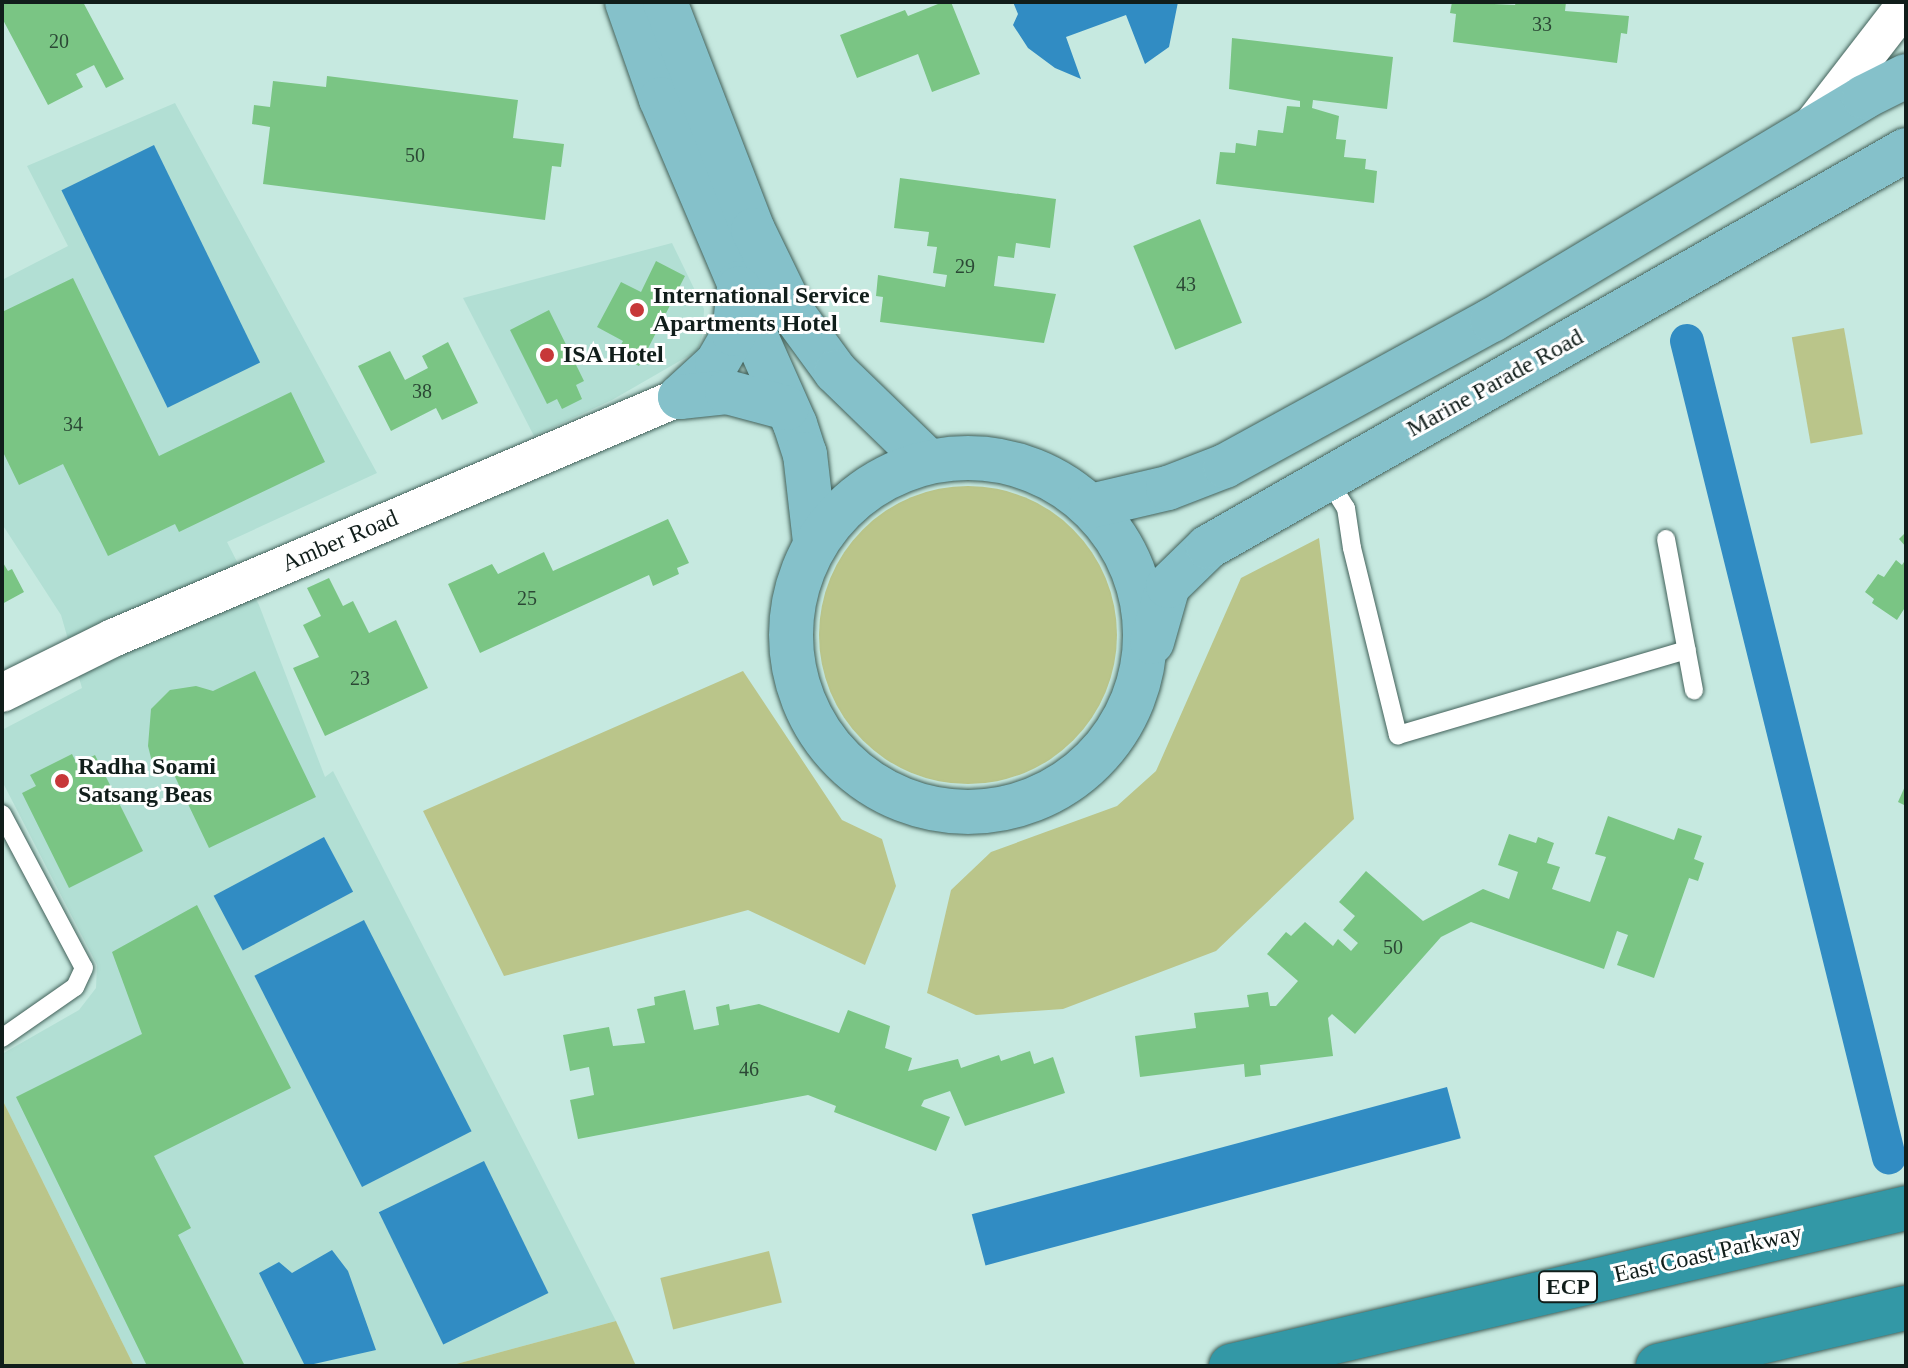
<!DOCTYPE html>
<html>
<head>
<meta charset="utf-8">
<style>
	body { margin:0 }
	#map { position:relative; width:1908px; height:1368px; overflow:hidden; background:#c6e9e0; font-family:"Times New Roman",serif }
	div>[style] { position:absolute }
	.built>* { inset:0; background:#b2dfd4 }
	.green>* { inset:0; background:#bac58a; transform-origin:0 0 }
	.round { border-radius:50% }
	.water>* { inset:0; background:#318cc3; transform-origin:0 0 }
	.canal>* { height:34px; margin:-17px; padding:0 17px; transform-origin:17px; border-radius:17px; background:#318cc3 }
	.building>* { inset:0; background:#7ac584; transform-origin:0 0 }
	.roads { filter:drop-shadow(0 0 2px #42615a) drop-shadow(0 0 2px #42615a) }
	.service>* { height:18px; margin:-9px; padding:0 9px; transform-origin:9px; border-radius:9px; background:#fff }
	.minor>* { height:38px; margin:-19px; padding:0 19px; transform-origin:19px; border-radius:19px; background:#fff }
	.primary>* { height:44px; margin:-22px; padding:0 22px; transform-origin:22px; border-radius:22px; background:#85c1ca }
	.primary>.ring { margin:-22px; padding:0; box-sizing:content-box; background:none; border:44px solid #85c1ca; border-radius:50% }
	.motorway>* { height:44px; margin:-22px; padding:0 22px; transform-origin:22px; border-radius:22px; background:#3398a6 }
	.dots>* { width:22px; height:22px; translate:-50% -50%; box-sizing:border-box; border:4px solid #fff; border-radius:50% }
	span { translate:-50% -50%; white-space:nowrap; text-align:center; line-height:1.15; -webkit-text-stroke:6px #fff; paint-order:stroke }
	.number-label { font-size:20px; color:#2b4835 }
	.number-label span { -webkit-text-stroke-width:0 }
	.shield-label span { padding:2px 6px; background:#fff; border:2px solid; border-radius:6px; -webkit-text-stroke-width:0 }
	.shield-label { font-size:22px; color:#111e1b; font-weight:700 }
	.poi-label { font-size:24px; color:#111e1b; font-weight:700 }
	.left { translate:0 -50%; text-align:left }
	.street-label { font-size:24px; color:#111e1b }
	.frame { position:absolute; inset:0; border:4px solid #111e1b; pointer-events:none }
</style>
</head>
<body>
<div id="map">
	<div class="built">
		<i style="clip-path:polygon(175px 103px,377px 473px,227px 542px,259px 605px,325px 777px,333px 771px,616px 1321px,449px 1366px,134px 1366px,2px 1099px,2px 1054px,79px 1010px,96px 988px,97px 965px,2px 781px,2px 730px,82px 688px,61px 615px,2px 524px,2px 280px,68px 246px,27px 166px)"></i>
		<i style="clip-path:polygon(672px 243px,704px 309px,703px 333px,697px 351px,612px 400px,534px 436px,463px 298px)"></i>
	</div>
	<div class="green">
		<i style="left:1844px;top:328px;width:108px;height:53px;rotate:80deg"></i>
		<i class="round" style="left:819px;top:486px;width:298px;height:298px"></i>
		<i style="clip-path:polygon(1319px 538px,1354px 819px,1216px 951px,1063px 1009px,976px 1015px,927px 993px,951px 890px,991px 852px,1117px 806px,1156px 771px,1241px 578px)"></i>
		<i style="clip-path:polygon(743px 671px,842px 820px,882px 839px,896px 886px,865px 965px,748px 910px,504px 976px,423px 811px)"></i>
		<i style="clip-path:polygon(2px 1099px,134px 1366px,2px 1366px)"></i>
		<i style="left:769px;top:1251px;width:53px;height:112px;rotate:76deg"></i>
		<i style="clip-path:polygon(616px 1321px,636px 1366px,449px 1366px)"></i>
	</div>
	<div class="water">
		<i style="clip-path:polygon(1013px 2px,1178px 2px,1169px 47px,1145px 64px,1126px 15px,1066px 37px,1081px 79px,1055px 68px,1028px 48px,1013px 25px,1018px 14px)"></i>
		<i style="left:154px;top:145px;width:242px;height:103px;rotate:64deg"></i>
		<i style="left:324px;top:837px;width:62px;height:125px;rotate:62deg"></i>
		<i style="left:364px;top:920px;width:237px;height:123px;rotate:63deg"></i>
		<i style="left:1447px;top:1087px;width:53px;height:492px;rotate:75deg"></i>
		<i style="left:484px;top:1161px;width:147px;height:117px;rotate:64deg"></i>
		<i style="clip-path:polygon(332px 1250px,348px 1271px,376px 1350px,305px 1366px,259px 1273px,279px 1262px,292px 1273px)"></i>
	</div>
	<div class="canal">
		<i style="left:1687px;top:341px;width:841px;rotate:76.1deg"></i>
	</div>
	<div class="building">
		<i style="clip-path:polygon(2px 2px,83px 2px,124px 79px,106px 88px,94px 65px,76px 74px,83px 87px,48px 105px,2px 18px)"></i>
		<i style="clip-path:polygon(943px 2px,951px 2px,980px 74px,932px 92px,918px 54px,857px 78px,840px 35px,905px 10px,908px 16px)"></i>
		<i style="clip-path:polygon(1452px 2px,1515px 5px,1516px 2px,1566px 2px,1565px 11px,1629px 16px,1627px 34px,1621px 33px,1617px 63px,1453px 42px,1456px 14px,1450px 13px)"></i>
		<i style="clip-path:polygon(1232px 38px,1393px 57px,1387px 109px,1313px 100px,1312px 108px,1339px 116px,1336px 139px,1346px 140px,1344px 157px,1366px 159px,1365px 169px,1377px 171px,1374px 203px,1216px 184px,1220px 152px,1235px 153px,1236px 143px,1256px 146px,1258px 130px,1283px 133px,1287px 106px,1300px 107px,1300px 101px,1229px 89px)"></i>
		<i style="clip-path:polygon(327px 76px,518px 100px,513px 138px,564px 144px,561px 167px,552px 166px,545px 220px,263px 184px,270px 127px,252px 124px,254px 105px,270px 107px,273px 81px,326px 87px)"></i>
		<i style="clip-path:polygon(900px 178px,1056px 199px,1050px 248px,1016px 243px,1014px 258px,998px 256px,994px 286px,1056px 294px,1044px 343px,880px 322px,883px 297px,876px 296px,878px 275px,945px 287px,947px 275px,933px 273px,937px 247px,927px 246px,929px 232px,894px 228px)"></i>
		<i style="left:1200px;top:219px;width:112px;height:72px;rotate:68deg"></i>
		<i style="clip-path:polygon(656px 261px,685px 276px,639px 366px,616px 354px,623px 341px,597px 327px,621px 282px,641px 292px)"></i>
		<i style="clip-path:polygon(73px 278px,159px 456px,291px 392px,325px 462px,179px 532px,175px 524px,108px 556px,63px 464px,19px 485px,2px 450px,2px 312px)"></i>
		<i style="clip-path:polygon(549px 310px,584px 381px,576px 385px,582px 399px,562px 409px,557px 399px,547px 404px,510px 330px)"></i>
		<i style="clip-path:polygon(448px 342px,478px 403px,442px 420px,436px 408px,391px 431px,358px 366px,390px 351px,405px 380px,428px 368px,422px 356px)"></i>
		<i style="clip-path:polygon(668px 519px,689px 563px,677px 568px,679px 574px,653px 586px,649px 575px,480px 653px,448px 584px,492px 564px,498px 574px,544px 552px,553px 571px)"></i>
		<i style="clip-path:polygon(1906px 532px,1906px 547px,1899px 539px)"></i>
		<i style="clip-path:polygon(1906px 559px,1906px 606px,1897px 620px,1872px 603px,1874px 599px,1865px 592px,1878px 574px,1884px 577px,1896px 560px,1902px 565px)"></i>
		<i style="clip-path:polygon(2px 561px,8px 571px,12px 569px,24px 592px,2px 604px)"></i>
		<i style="clip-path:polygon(329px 578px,343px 606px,353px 601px,369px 633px,396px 620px,428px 688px,325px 736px,293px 668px,319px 657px,303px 625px,321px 616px,307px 588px)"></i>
		<i style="clip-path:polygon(255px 671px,316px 797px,209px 848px,167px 760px,153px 766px,148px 746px,151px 709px,170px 690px,196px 686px,213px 691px)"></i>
		<i style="clip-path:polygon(72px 754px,77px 764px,95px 755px,143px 851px,69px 888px,22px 793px,36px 786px,30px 775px)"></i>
		<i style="clip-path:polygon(1906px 784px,1906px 806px,1898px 802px)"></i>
		<i style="clip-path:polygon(1608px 816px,1674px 840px,1678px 828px,1702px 836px,1694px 859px,1704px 863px,1698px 881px,1689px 878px,1654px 978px,1617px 965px,1628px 935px,1617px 931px,1604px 969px,1471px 922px,1441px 937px,1355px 1034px,1332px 1014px,1328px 1018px,1333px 1056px,1260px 1065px,1261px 1075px,1245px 1077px,1244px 1064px,1140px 1077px,1135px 1036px,1196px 1028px,1194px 1013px,1249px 1007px,1247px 995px,1268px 992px,1270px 1006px,1276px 1006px,1298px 981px,1267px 954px,1286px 932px,1291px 936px,1305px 922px,1333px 946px,1338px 939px,1351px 951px,1358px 943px,1343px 930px,1355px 916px,1339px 902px,1366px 871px,1423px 921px,1483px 889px,1509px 899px,1518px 872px,1498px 865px,1509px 834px,1536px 843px,1538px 837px,1554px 843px,1547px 863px,1560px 867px,1552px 889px,1590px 902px,1606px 857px,1595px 854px)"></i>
		<i style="clip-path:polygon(197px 905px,291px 1088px,154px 1156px,191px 1228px,178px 1235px,245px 1366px,147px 1366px,16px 1097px,142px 1034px,112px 952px)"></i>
		<i style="clip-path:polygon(685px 990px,694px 1030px,719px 1025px,716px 1007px,729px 1004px,730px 1010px,759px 1004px,839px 1033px,848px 1010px,890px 1026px,885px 1048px,912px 1058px,908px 1071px,958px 1059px,961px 1068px,999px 1055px,1001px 1061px,1030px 1051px,1034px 1064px,1053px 1057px,1065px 1093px,965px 1126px,950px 1091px,924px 1100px,921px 1106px,950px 1117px,936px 1151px,834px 1112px,836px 1106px,808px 1095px,578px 1139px,570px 1100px,594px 1095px,589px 1067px,570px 1071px,563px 1035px,609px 1027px,613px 1046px,645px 1043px,637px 1009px,655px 1005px,654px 997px)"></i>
	</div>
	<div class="roads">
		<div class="service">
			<i style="left:1327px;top:478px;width:36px;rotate:58deg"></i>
			<i style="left:1346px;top:508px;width:40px;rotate:81.5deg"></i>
			<i style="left:1352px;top:548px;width:193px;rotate:76.2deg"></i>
			<i style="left:1398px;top:735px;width:301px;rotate:-16.4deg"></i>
			<i style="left:1666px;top:539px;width:154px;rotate:79.5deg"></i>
			<i style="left:2px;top:814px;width:174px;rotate:62deg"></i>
			<i style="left:84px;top:968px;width:21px;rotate:115deg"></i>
			<i style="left:75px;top:987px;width:89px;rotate:145.1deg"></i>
		</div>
		<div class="minor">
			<i style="left:1814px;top:123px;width:150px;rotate:-52.3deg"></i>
			<i style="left:2px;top:693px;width:124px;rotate:-26.4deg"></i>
			<i style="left:113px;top:638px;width:616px;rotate:-23.03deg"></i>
		</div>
		<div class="primary">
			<i style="left:627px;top:2px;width:103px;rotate:70.7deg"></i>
			<i style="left:661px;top:99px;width:200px;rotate:67deg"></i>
			<i style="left:739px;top:283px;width:61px;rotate:71.9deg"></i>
			<i style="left:758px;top:341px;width:91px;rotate:66deg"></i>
			<i style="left:795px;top:424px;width:32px;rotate:72deg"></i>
			<i style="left:805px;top:454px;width:89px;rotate:83.5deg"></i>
			<i style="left:665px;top:2px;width:244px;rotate:68.9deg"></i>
			<i style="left:753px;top:230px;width:96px;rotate:64deg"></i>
			<i style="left:795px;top:316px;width:69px;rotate:53.8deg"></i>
			<i style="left:836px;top:372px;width:128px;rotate:44.1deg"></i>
			<i style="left:680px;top:397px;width:50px;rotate:-42.6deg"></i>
			<i style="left:717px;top:363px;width:34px;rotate:-60deg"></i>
			<i style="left:734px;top:334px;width:46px;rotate:-83.8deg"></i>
			<i style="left:680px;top:397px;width:47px;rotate:-6.1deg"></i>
			<i style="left:727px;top:392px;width:62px;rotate:14.9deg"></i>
			<i class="ring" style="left:791px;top:458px;width:310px;height:310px"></i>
			<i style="left:1091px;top:506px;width:79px;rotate:-13.2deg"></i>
			<i style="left:1168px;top:488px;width:61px;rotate:-21.1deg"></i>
			<i style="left:1225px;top:466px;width:304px;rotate:-28.7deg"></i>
			<i style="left:1492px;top:320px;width:434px;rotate:-30.9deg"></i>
			<i style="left:1864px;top:97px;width:47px;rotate:-26.6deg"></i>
			<i style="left:1152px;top:642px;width:58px;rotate:-74.1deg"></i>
			<i style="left:1168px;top:586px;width:56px;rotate:-44.3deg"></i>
			<i style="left:1208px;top:547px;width:803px;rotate:-29.63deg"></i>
		</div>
		<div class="motorway">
			<i style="left:1231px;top:1366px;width:693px;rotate:-13.17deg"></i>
			<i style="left:1658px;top:1366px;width:255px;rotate:-13.2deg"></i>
		</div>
	</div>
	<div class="dots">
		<i style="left:637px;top:310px;background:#c73839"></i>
		<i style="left:547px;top:355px;background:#c73839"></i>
		<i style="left:62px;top:781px;background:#c73839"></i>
	</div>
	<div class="number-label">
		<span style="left:1542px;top:24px">33</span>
		<span style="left:59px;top:41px">20</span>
		<span style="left:415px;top:155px">50</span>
		<span style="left:965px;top:266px">29</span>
		<span style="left:1186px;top:284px">43</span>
		<span style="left:422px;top:391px">38</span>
		<span style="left:73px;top:424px">34</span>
		<span style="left:527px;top:598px">25</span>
		<span style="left:360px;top:678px">23</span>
		<span style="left:1393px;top:947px">50</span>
		<span style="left:749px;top:1069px">46</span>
	</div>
	<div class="shield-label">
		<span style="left:1568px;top:1287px">ECP</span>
	</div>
	<div class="poi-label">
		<span class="left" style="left:653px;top:310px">International Service<br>Apartments Hotel</span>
		<span class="left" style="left:563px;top:355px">ISA Hotel</span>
		<span class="left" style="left:78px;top:781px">Radha Soami<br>Satsang Beas</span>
	</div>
	<div class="street-label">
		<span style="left:1495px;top:383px;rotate:-29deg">Marine Parade Road</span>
		<span style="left:340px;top:541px;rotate:-23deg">Amber Road</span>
		<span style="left:1708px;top:1254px;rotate:-13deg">East Coast Parkway</span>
	</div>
	<div class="frame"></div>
</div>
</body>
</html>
